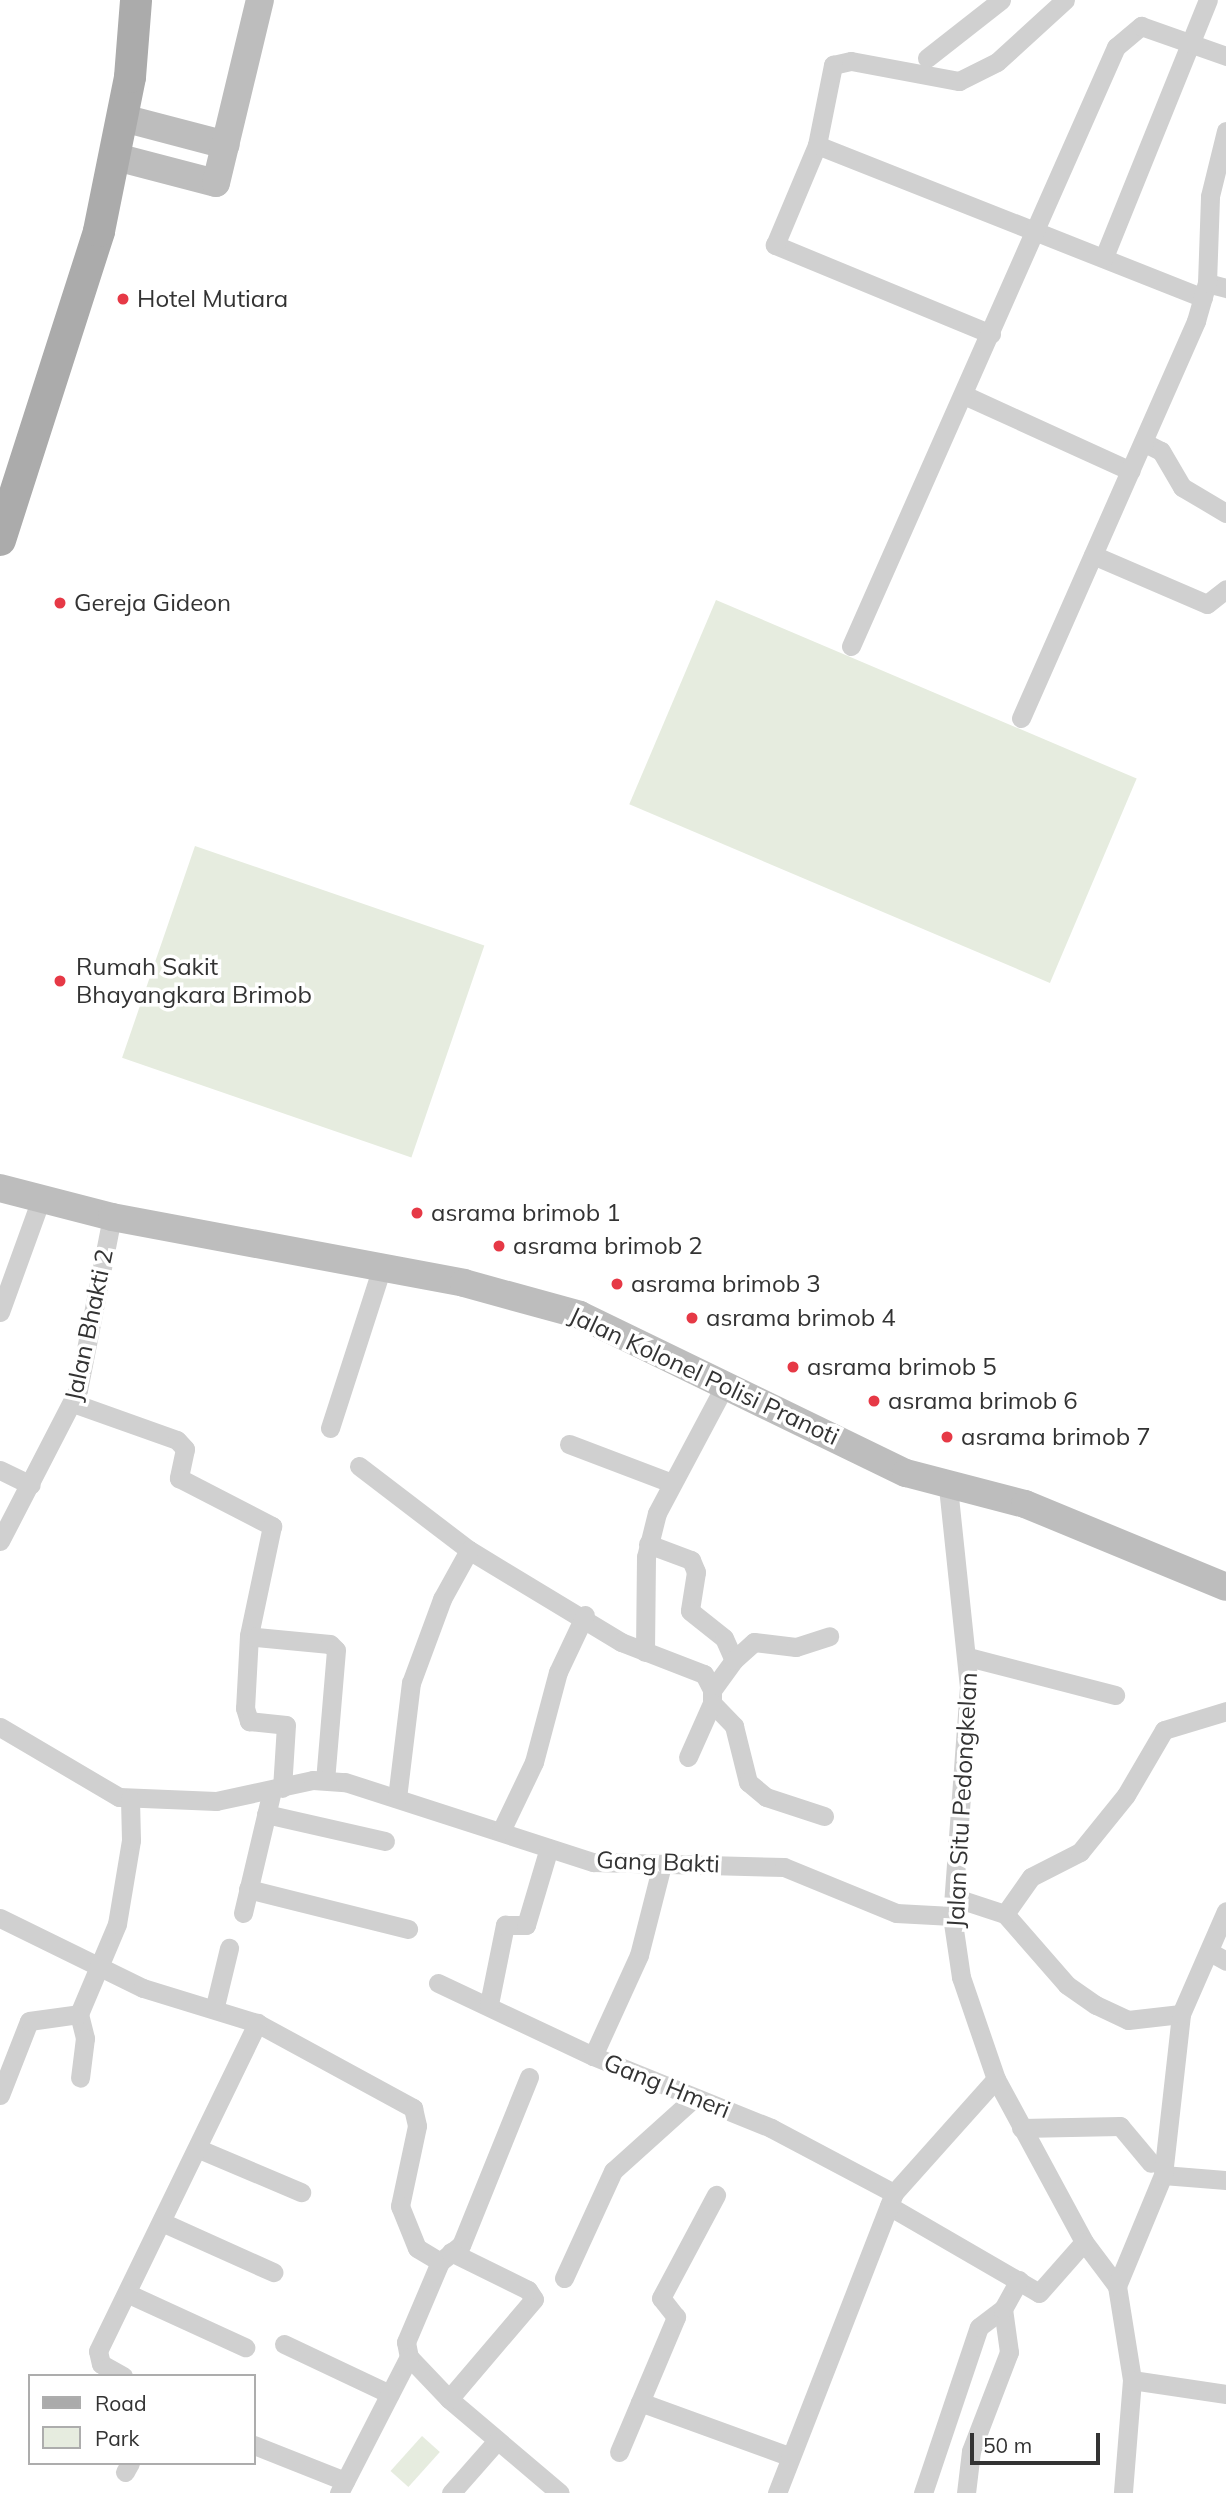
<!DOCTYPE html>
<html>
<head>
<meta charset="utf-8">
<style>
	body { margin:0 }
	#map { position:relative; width:1226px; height:2493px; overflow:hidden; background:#fff; font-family:Mulish,sans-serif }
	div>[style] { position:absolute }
	.green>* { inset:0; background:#e6ecdf; transform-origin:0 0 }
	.street>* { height:19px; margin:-9.5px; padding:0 9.5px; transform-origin:9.5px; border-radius:9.5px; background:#d0d0d0 }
	.secondary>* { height:28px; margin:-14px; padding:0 14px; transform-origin:14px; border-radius:14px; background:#bdbdbd }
	.primary>* { height:32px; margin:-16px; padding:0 16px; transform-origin:16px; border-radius:16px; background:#ababab }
	.dots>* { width:19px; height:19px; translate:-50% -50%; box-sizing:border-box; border:4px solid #fff; border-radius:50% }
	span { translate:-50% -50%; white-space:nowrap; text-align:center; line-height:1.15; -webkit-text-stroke:7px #fff; paint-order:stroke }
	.poi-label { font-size:24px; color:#333 }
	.left { translate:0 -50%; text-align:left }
	.street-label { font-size:24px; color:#333 }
	.legend { position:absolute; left:28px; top:2374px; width:228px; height:91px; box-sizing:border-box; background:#fff; border:2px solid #adadad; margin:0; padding:9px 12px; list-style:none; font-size:21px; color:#333 }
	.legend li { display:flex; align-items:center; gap:14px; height:35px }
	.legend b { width:35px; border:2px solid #adadad }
	.scale { position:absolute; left:970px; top:2433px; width:130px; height:32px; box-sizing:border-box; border:4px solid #333; border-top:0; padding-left:9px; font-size:21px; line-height:24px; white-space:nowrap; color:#333; -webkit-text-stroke:5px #fff; paint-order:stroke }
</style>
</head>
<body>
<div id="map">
	<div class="green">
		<i style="left:716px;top:600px;width:457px;height:222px;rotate:23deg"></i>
		<i style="left:195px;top:846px;width:306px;height:224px;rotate:19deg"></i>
		<i style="left:422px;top:2436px;width:24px;height:47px;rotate:42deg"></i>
	</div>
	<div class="street">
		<i style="left:927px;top:58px;width:94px;rotate:-38.1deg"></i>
		<i style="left:817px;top:145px;width:415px;rotate:21.6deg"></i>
		<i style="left:1104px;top:257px;width:277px;rotate:-68deg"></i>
		<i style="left:1207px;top:283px;width:20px;rotate:15deg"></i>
		<i style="left:991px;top:334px;width:234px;rotate:-157.6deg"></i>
		<i style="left:775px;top:245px;width:108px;rotate:-67.2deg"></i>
		<i style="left:817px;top:145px;width:82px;rotate:-78.7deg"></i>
		<i style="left:833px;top:65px;width:18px;rotate:-13deg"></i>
		<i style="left:851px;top:61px;width:110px;rotate:10.5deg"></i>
		<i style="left:959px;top:81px;width:42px;rotate:-26.6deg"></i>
		<i style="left:997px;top:62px;width:92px;rotate:-42.4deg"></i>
		<i style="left:964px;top:395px;width:183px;rotate:24.5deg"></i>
		<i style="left:1143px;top:442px;width:20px;rotate:27deg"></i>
		<i style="left:1161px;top:451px;width:42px;rotate:59.7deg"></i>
		<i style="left:1182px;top:487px;width:51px;rotate:30.6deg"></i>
		<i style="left:1093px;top:555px;width:124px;rotate:23.3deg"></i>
		<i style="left:1207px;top:604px;width:24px;rotate:-38deg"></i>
		<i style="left:851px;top:646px;width:655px;rotate:-66.14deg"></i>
		<i style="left:1116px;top:47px;width:33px;rotate:-40deg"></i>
		<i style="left:1141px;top:26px;width:90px;rotate:19.4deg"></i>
		<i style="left:1021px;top:718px;width:434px;rotate:-66.2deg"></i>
		<i style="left:1196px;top:321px;width:40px;rotate:-74deg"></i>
		<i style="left:1207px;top:283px;width:87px;rotate:-88deg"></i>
		<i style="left:1210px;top:196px;width:67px;rotate:-76.2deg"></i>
		<i style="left:0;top:1312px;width:120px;rotate:-70.1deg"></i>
		<i style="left:73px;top:1403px;width:110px;rotate:19.6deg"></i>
		<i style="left:177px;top:1440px;width:12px;rotate:48deg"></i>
		<i style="left:185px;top:1449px;width:30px;rotate:102deg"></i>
		<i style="left:179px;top:1478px;width:105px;rotate:27.3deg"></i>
		<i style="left:272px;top:1526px;width:111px;rotate:101.9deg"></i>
		<i style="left:249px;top:1635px;width:73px;rotate:93.1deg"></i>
		<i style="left:245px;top:1708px;width:14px;rotate:73deg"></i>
		<i style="left:249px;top:1721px;width:37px;rotate:6deg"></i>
		<i style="left:286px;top:1725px;width:63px;rotate:93.6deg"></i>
		<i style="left:330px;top:1428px;width:169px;rotate:-72.1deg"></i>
		<i style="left:569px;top:1444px;width:107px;rotate:20.8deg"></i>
		<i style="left:359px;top:1466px;width:138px;rotate:37.4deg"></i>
		<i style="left:469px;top:1550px;width:178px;rotate:31.2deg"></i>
		<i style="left:621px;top:1642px;width:89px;rotate:21.1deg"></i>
		<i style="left:704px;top:1674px;width:18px;rotate:63deg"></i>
		<i style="left:0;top:1470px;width:34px;rotate:26deg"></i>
		<i style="left:948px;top:1487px;width:201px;rotate:84deg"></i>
		<i style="left:969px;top:1687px;width:230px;rotate:94.2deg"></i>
		<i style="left:952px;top:1916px;width:62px;rotate:81.6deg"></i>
		<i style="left:961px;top:1977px;width:108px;rotate:71.1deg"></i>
		<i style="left:996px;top:2079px;width:185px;rotate:61.6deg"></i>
		<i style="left:1084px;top:2242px;width:55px;rotate:53.1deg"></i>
		<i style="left:1117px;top:2286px;width:95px;rotate:80.9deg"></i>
		<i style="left:1132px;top:2380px;width:113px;rotate:94.6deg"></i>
		<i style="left:0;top:1541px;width:170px;rotate:-62.7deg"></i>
		<i style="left:78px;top:1390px;width:176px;rotate:-78.9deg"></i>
		<i style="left:648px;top:1544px;width:46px;rotate:20.4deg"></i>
		<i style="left:691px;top:1560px;width:13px;rotate:67deg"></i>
		<i style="left:696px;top:1572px;width:39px;rotate:99deg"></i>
		<i style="left:690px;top:1611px;width:43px;rotate:38.5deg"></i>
		<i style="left:724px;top:1638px;width:24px;rotate:66deg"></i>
		<i style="left:734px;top:1660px;width:37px;rotate:126deg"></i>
		<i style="left:712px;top:1690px;width:13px;rotate:90deg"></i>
		<i style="left:712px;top:1703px;width:32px;rotate:46deg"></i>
		<i style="left:734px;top:1726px;width:58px;rotate:76deg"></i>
		<i style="left:748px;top:1782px;width:23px;rotate:40deg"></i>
		<i style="left:766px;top:1797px;width:61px;rotate:18.1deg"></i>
		<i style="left:256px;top:1637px;width:74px;rotate:5.4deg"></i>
		<i style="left:330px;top:1644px;width:8px;rotate:45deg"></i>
		<i style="left:336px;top:1650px;width:130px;rotate:94.8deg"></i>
		<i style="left:645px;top:1652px;width:95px;rotate:-89.4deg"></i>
		<i style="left:646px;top:1557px;width:45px;rotate:-76deg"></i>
		<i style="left:657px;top:1513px;width:147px;rotate:-62deg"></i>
		<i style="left:968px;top:1657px;width:152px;rotate:14.5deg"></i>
		<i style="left:734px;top:1660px;width:27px;rotate:-42deg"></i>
		<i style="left:754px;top:1642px;width:42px;rotate:6.8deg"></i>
		<i style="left:796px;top:1647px;width:35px;rotate:-18deg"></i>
		<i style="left:0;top:1727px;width:138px;rotate:30.5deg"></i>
		<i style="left:119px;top:1797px;width:97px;rotate:2.4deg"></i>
		<i style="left:216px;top:1801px;width:99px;rotate:-12.2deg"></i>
		<i style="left:313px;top:1780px;width:32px;rotate:4deg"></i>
		<i style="left:345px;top:1782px;width:261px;rotate:17.9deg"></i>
		<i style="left:593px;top:1862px;width:191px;rotate:1.5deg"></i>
		<i style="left:784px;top:1867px;width:121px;rotate:22.3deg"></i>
		<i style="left:896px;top:1913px;width:56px;rotate:3.1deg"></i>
		<i style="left:688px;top:1757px;width:59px;rotate:-66deg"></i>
		<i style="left:397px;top:1798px;width:116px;rotate:-83.1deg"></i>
		<i style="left:411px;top:1683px;width:90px;rotate:-69.7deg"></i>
		<i style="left:442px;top:1599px;width:56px;rotate:-61.1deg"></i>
		<i style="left:266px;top:1814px;width:122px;rotate:12.8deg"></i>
		<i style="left:501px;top:1831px;width:76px;rotate:-64.4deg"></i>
		<i style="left:534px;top:1762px;width:93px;rotate:-75.1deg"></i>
		<i style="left:558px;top:1672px;width:63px;rotate:-64.7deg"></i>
		<i style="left:248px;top:1889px;width:165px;rotate:14deg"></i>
		<i style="left:956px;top:1898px;width:52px;rotate:18.1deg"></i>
		<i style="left:1005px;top:1914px;width:94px;rotate:48.9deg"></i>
		<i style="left:1067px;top:1985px;width:35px;rotate:35deg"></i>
		<i style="left:1096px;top:2005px;width:35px;rotate:25deg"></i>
		<i style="left:1128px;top:2020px;width:53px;rotate:-6.5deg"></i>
		<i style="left:243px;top:1913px;width:126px;rotate:-76.7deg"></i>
		<i style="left:1005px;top:1914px;width:45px;rotate:-54.9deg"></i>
		<i style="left:1031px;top:1877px;width:55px;rotate:-27deg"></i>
		<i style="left:1080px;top:1852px;width:73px;rotate:-51.1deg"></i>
		<i style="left:1126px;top:1795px;width:75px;rotate:-59.7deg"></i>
		<i style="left:1164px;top:1730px;width:65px;rotate:-17deg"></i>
		<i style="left:0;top:1918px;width:159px;rotate:26.1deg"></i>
		<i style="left:143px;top:1988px;width:119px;rotate:17.1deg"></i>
		<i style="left:257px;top:2023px;width:178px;rotate:28.6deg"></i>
		<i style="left:413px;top:2108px;width:18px;rotate:77deg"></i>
		<i style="left:417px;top:2126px;width:82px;rotate:102deg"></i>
		<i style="left:400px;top:2206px;width:45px;rotate:68deg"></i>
		<i style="left:417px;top:2248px;width:27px;rotate:31deg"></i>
		<i style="left:1210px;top:1952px;width:18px;rotate:29deg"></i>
		<i style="left:438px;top:1983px;width:171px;rotate:25.2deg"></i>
		<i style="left:593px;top:2056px;width:192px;rotate:22deg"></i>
		<i style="left:771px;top:2128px;width:139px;rotate:27.9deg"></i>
		<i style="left:489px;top:2004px;width:81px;rotate:-78.6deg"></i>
		<i style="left:505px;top:1925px;width:21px"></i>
		<i style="left:526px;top:1925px;width:80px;rotate:-73.4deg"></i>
		<i style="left:215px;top:2006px;width:60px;rotate:-76.4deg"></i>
		<i style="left:79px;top:2014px;width:98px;rotate:-67.1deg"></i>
		<i style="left:117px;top:1924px;width:85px;rotate:-80.5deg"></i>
		<i style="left:131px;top:1840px;width:41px;rotate:-91.4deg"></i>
		<i style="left:79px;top:2014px;width:25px;rotate:76deg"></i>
		<i style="left:85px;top:2038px;width:40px;rotate:97.1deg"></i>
		<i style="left:593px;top:2056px;width:111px;rotate:-65.5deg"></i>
		<i style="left:639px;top:1955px;width:93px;rotate:-75.7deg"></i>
		<i style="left:529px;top:2077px;width:181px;rotate:112deg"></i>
		<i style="left:461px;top:2245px;width:27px;rotate:141deg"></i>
		<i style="left:440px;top:2262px;width:87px;rotate:113deg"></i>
		<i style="left:406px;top:2342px;width:15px;rotate:79deg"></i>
		<i style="left:409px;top:2357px;width:58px;rotate:46.4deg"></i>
		<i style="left:449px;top:2399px;width:145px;rotate:40.3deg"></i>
		<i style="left:0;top:2095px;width:79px;rotate:-68.6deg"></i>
		<i style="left:29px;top:2021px;width:50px;rotate:-8deg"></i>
		<i style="left:1021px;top:2128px;width:99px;rotate:-1.2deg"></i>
		<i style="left:1120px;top:2126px;width:48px;rotate:50deg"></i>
		<i style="left:199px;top:2149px;width:111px;rotate:22.9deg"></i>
		<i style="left:1163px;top:2175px;width:63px;rotate:4.5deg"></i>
		<i style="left:889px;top:2206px;width:173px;rotate:30.1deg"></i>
		<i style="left:1039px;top:2293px;width:68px;rotate:-48.6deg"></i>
		<i style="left:164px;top:2223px;width:120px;rotate:24.2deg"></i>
		<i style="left:564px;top:2278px;width:118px;rotate:-65.4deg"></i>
		<i style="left:613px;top:2171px;width:108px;rotate:-42deg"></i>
		<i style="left:1117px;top:2286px;width:120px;rotate:-67.5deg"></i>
		<i style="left:1163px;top:2175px;width:162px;rotate:-83.6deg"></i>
		<i style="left:1181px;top:2014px;width:112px;rotate:-66.4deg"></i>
		<i style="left:129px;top:2294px;width:128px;rotate:24.6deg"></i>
		<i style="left:284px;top:2344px;width:117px;rotate:25.3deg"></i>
		<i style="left:123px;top:2376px;width:25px;rotate:-151deg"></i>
		<i style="left:101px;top:2364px;width:13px;rotate:-103deg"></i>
		<i style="left:98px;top:2351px;width:365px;rotate:-64.1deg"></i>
		<i style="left:1132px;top:2380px;width:95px;rotate:8.5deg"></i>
		<i style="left:449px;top:2399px;width:131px;rotate:-49.6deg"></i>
		<i style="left:534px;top:2299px;width:11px;rotate:-124deg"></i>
		<i style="left:528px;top:2290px;width:86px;rotate:-153.7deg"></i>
		<i style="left:640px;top:2402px;width:158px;rotate:20deg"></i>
		<i style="left:254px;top:2445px;width:98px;rotate:21.6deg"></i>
		<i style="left:619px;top:2452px;width:147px;rotate:-67.1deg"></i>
		<i style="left:676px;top:2317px;width:24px;rotate:-128deg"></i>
		<i style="left:661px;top:2298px;width:117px;rotate:-61.9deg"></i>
		<i style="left:125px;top:2472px;width:10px;rotate:-61deg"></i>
		<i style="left:339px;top:2493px;width:153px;rotate:-62.8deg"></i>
		<i style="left:451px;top:2493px;width:67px;rotate:-48.7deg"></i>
		<i style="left:777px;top:2493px;width:322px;rotate:-68.7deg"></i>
		<i style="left:894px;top:2193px;width:153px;rotate:-48.2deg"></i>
		<i style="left:923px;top:2493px;width:175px;rotate:-71.4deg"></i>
		<i style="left:979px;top:2327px;width:30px;rotate:-37deg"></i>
		<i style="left:966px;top:2493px;width:42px;rotate:-83.2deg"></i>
		<i style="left:971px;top:2451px;width:106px;rotate:-69deg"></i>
		<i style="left:1009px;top:2352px;width:43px;rotate:-97.9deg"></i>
		<i style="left:1003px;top:2309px;width:33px;rotate:-61deg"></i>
	</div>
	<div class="secondary">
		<i style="left:123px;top:118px;width:106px;rotate:14.7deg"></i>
		<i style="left:116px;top:157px;width:103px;rotate:14.6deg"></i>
		<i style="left:216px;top:183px;width:188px;rotate:-76.5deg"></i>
		<i style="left:0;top:1188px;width:116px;rotate:14.5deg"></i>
		<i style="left:112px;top:1217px;width:358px;rotate:10.6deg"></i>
		<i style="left:464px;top:1283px;width:120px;rotate:15.4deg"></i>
		<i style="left:580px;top:1315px;width:362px;rotate:25.9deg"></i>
		<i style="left:906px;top:1473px;width:123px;rotate:14.6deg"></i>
		<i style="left:1025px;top:1504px;width:217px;rotate:22.4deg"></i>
	</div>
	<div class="primary">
		<i style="left:0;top:540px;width:324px;rotate:-72.2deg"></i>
		<i style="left:99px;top:231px;width:157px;rotate:-78.6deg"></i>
		<i style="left:130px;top:77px;width:77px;rotate:-85.5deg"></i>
	</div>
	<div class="dots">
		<i style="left:123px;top:299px;background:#e63946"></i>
		<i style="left:60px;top:603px;background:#e63946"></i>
		<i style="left:60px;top:981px;background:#e63946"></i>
		<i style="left:417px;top:1213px;background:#e63946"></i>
		<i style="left:499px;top:1246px;background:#e63946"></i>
		<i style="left:617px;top:1284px;background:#e63946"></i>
		<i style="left:692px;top:1318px;background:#e63946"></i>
		<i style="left:793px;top:1367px;background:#e63946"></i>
		<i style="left:874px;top:1401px;background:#e63946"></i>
		<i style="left:947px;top:1437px;background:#e63946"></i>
	</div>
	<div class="poi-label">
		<span class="left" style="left:137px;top:299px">Hotel Mutiara</span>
		<span class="left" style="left:74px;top:603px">Gereja Gideon</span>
		<span class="left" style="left:76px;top:981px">Rumah Sakit<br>Bhayangkara Brimob</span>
		<span class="left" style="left:431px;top:1213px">asrama brimob 1</span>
		<span class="left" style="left:513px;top:1246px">asrama brimob 2</span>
		<span class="left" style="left:631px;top:1284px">asrama brimob 3</span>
		<span class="left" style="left:706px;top:1318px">asrama brimob 4</span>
		<span class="left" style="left:807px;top:1367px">asrama brimob 5</span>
		<span class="left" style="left:888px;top:1401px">asrama brimob 6</span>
		<span class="left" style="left:961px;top:1437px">asrama brimob 7</span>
	</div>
	<div class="street-label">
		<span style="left:89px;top:1325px;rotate:-78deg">Jalan Bhakti 2</span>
		<span style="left:704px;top:1376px;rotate:25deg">Jalan Kolonel Polisi Pranoti</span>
		<span style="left:962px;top:1800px;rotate:-87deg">Jalan Situ Pedongkelan</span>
		<span style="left:658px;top:1862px;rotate:2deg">Gang Bakti</span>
		<span style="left:667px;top:2086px;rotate:22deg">Gang Hmeri</span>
	</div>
	<ul class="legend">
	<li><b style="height:9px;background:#ababab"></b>Road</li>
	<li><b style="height:19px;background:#e6ecdf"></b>Park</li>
	</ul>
	<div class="scale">50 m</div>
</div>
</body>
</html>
